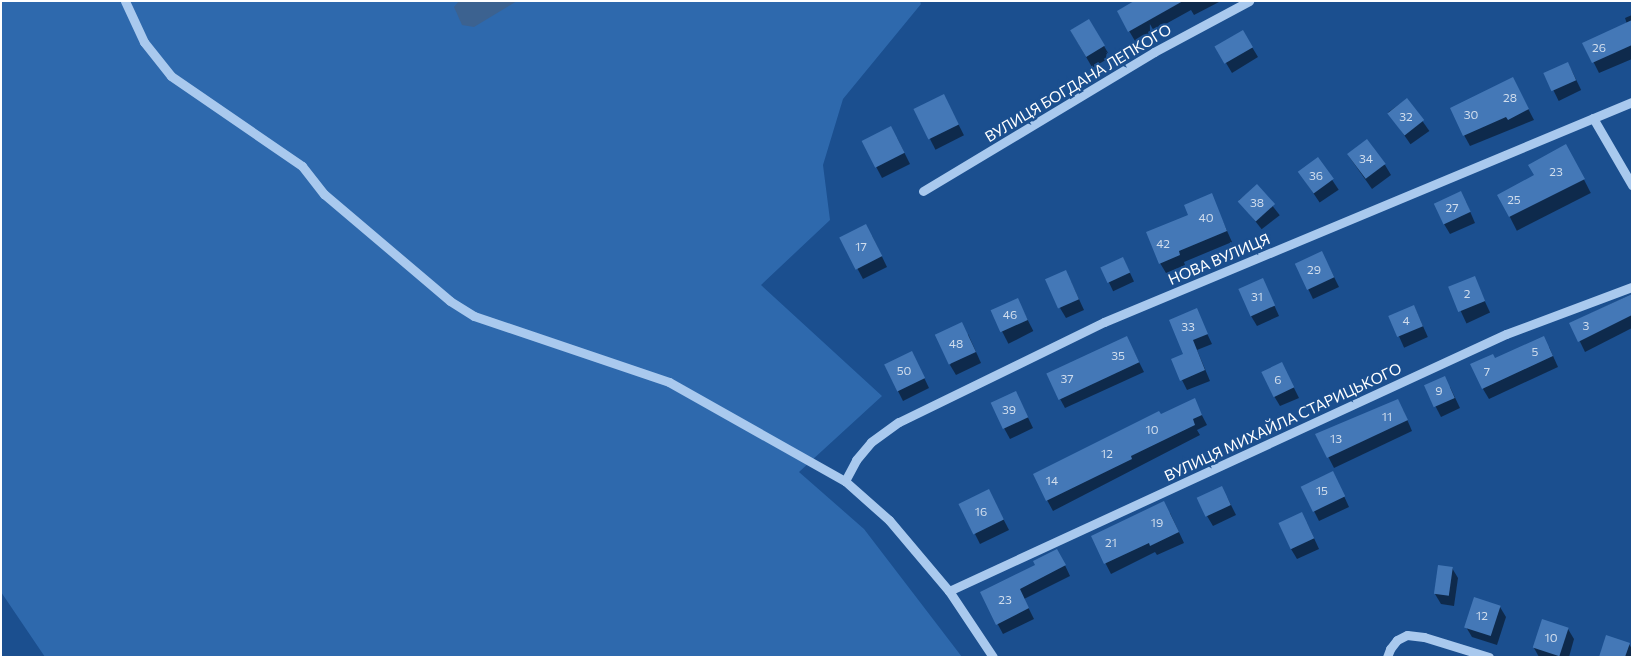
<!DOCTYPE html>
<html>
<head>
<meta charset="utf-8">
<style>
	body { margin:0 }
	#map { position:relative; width:1633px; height:658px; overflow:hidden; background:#1b4f8f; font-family:Commissioner,sans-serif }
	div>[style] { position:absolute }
	.green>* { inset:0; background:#2e69ad }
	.water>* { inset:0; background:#3c6290 }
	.shadow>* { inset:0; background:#0007; transform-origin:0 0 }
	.building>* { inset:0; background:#4478b7; transform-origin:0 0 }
	.minor>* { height:9px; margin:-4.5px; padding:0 4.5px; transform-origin:4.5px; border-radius:4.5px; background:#a9c9ee }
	span { translate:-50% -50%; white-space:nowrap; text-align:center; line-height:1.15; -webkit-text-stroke:4.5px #1b4f8f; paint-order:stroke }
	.number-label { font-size:12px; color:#d0dded }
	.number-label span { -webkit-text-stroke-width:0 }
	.street-label { font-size:15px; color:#fff }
	.frame { position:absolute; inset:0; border:2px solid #fff; pointer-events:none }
</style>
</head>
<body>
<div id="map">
	<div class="green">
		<i style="clip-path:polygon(1px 1px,920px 1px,921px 4px,843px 99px,823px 165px,830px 220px,761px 285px,882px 396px,799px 472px,864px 529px,962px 657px,45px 657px,1px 592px)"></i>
	</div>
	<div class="water">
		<i style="clip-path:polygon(459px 1px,517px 1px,474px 27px,462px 25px,454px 7px)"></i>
	</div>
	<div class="shadow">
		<i style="clip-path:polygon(1136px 1px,1219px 1px,1219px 2px,1194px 15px,1191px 10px,1135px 41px,1118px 12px)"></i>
		<i style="clip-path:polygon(1632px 15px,1632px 59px,1599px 73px,1584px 43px,1627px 24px,1625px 18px)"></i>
		<i style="left:1089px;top:20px;width:43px;height:21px;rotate:60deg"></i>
		<i style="clip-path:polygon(1252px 47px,1258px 57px,1232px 73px,1217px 48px)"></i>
		<i style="left:1568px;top:63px;width:30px;height:25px;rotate:64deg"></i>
		<i style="clip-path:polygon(1518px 89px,1534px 120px,1470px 146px,1464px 135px)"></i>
		<i style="left:944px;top:96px;width:44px;height:32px;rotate:63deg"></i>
		<i style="left:1407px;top:99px;width:39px;height:23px;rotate:55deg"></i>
		<i style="clip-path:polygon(897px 138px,910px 164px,882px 178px,863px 142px)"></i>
		<i style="clip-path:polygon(1348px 155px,1385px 165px,1391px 175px,1372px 189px)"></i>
		<i style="left:1318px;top:159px;width:37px;height:23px;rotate:56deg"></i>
		<i style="left:1574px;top:160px;width:37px;height:83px;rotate:63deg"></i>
		<i style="left:1257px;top:186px;width:37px;height:23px;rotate:52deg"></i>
		<i style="clip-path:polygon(1211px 195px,1232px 242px,1184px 262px,1185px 265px,1166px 273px,1160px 263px,1190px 215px)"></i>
		<i style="clip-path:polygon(1466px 202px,1475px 223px,1450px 234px,1444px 224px)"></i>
		<i style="clip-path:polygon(872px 236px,887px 267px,863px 279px,841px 238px)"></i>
		<i style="left:1123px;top:258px;width:26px;height:23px;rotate:65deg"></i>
		<i style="clip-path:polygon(1327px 263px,1339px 287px,1313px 299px,1296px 264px)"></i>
		<i style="left:1474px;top:278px;width:38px;height:26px;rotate:65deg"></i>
		<i style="clip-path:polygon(1263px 280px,1279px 316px,1257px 326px,1251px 316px)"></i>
		<i style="clip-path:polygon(1071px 282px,1084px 310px,1066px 318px,1060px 308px)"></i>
		<i style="clip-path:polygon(1632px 294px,1632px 328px,1585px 352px,1571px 323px)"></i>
		<i style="left:1017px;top:299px;width:36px;height:28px;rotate:63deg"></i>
		<i style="left:1414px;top:306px;width:34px;height:26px;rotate:66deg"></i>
		<i style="clip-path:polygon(1196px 310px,1212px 344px,1197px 350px,1210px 381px,1187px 390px,1182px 380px,1185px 355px)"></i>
		<i style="clip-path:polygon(968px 334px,981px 363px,956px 375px,950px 365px)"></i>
		<i style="clip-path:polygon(1549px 347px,1558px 367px,1489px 399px,1483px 389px,1495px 360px)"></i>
		<i style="clip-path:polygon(1132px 348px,1144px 372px,1065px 408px,1059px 397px)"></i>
		<i style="clip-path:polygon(917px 363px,929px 388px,903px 401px,885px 365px)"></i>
		<i style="clip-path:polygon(1282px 364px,1299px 398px,1280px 406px,1274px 396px)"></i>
		<i style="clip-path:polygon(1425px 386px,1450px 387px,1460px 408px,1441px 417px)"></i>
		<i style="clip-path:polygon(1194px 400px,1207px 425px,1197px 430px,1200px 435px,1053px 511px,1047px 500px,1160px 416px)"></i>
		<i style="clip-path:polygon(1021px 403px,1033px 428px,1010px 439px,1004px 428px)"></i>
		<i style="clip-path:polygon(1403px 410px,1412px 431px,1334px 468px,1317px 435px)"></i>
		<i style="clip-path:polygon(1338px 483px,1349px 507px,1319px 521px,1302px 487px)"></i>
		<i style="clip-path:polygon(1227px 497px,1236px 515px,1213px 526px,1207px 516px)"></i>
		<i style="clip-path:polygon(994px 501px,1009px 530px,980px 544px,975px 534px)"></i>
		<i style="clip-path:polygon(1170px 513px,1184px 543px,1157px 555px,1155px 552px,1111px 574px,1092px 537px)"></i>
		<i style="clip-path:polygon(1307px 523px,1319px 549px,1297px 559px,1291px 549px)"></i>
		<i style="clip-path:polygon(1063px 561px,1070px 576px,1024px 599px,1034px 619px,1003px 634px,981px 593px)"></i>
		<i style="clip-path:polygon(1452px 568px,1458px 578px,1454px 606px,1441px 604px,1435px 594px)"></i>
		<i style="clip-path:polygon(1500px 607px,1506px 617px,1497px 645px,1472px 637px,1466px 627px)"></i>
		<i style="clip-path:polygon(1568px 629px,1574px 639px,1569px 657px,1539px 657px,1534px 648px)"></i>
		<i style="clip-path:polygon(1629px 644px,1632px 649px,1632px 657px,1601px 657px)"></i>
	</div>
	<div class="building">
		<i style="clip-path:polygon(1134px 1px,1183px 1px,1128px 32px,1117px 11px)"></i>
		<i style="left:1089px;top:19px;width:31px;height:22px;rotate:59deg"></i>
		<i style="clip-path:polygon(1632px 20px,1632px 45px,1592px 63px,1582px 43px)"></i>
		<i style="left:1243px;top:30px;width:20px;height:33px;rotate:60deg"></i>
		<i style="left:1568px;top:62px;width:20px;height:27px;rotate:66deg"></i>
		<i style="clip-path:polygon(1513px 77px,1529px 109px,1508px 120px,1506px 117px,1463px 136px,1450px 108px)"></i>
		<i style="left:944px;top:94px;width:34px;height:34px;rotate:64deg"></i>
		<i style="left:1407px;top:98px;width:28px;height:25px;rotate:52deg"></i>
		<i style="left:891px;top:126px;width:30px;height:33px;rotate:63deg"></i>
		<i style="left:1367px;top:139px;width:31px;height:25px;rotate:53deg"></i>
		<i style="clip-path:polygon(1566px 144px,1585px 179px,1509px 217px,1497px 195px,1534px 175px,1528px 165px)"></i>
		<i style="left:1318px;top:157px;width:27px;height:25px;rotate:54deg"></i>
		<i style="left:1257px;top:184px;width:27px;height:26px;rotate:48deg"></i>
		<i style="left:1461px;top:191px;width:23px;height:30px;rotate:65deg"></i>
		<i style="clip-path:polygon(1212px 193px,1227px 231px,1179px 251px,1180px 255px,1159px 264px,1146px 232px,1188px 215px,1184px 205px)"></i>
		<i style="left:866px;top:224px;width:36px;height:30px;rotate:63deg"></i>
		<i style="left:1322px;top:251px;width:29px;height:30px;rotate:65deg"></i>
		<i style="left:1123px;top:257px;width:17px;height:25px;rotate:65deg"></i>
		<i style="left:1066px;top:270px;width:32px;height:23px;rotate:66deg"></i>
		<i style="left:1475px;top:276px;width:27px;height:29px;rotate:68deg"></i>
		<i style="left:1263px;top:278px;width:30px;height:27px;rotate:66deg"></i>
		<i style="clip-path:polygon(1632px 294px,1632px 315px,1578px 342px,1569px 323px)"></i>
		<i style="left:1018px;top:298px;width:24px;height:30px;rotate:66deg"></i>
		<i style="left:1414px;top:305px;width:23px;height:28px;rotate:67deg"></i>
		<i style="clip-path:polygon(1197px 308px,1208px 334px,1193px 340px,1205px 370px,1180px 381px,1171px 359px,1183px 354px,1169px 320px)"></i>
		<i style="left:962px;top:322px;width:33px;height:30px;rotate:65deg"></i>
		<i style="left:1127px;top:336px;width:29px;height:89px;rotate:65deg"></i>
		<i style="clip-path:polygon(1544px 336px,1553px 356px,1482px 389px,1470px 364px,1493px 354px,1495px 358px)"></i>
		<i style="left:912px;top:351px;width:30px;height:31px;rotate:64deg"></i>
		<i style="left:1282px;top:362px;width:28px;height:23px;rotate:64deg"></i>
		<i style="left:1445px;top:376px;width:24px;height:23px;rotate:66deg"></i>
		<i style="left:1016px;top:391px;width:29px;height:28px;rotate:65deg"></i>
		<i style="clip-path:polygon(1195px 398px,1202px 415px,1193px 419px,1195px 425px,1131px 456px,1132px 459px,1046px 501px,1033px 474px,1159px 411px,1161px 414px)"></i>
		<i style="clip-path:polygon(1398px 399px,1408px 420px,1327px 458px,1315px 434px)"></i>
		<i style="left:1333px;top:471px;width:28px;height:36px;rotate:64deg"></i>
		<i style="left:1222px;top:486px;width:21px;height:28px;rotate:65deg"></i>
		<i style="left:989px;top:489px;width:34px;height:34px;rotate:64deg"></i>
		<i style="clip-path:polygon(1164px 501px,1179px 532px,1150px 546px,1149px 543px,1104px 564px,1091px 536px)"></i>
		<i style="left:1302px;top:512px;width:29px;height:26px;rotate:65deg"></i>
		<i style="clip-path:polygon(1057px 549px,1066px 565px,1020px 589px,1029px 608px,996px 625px,980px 592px,1035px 565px,1033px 561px)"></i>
		<i style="left:1438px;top:565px;width:15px;height:29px;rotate:8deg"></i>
		<i style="left:1474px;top:597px;width:28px;height:32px;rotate:18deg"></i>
		<i style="left:1542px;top:619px;width:28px;height:30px;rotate:18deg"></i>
		<i style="clip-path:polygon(1606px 635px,1630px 643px,1625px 657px,1599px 657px)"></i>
	</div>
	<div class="minor">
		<i style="left:125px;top:1px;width:45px;rotate:65.1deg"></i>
		<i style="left:144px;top:42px;width:43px;rotate:51.5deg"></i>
		<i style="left:171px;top:76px;width:159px;rotate:34.5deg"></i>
		<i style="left:302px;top:166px;width:36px;rotate:52deg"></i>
		<i style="left:324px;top:194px;width:165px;rotate:40.3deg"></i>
		<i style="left:450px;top:301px;width:28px;rotate:32deg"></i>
		<i style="left:474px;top:316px;width:206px;rotate:18.7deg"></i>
		<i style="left:669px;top:382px;width:202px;rotate:29.4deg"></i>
		<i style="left:845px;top:481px;width:59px;rotate:41.6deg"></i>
		<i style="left:889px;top:520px;width:93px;rotate:49.8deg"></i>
		<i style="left:949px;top:591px;width:79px;rotate:56.3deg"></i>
		<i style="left:1593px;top:118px;width:78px;rotate:59.8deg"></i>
		<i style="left:923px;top:191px;width:270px;rotate:-31deg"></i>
		<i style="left:1154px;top:52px;width:108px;rotate:-28.2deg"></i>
		<i style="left:845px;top:481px;width:24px;rotate:-62deg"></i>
		<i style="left:856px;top:460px;width:23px;rotate:-50deg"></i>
		<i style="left:871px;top:442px;width:34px;rotate:-36deg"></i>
		<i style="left:899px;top:422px;width:228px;rotate:-26deg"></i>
		<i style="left:1104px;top:322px;width:572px;rotate:-22.62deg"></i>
		<i style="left:949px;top:591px;width:613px;rotate:-24.77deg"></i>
		<i style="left:1506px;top:334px;width:134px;rotate:-20.5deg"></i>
		<i style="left:1387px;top:657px;width:9px;rotate:-69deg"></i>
		<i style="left:1390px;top:649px;width:11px;rotate:-52deg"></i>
		<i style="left:1397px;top:640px;width:11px;rotate:-27deg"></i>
		<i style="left:1407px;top:635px;width:17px;rotate:7deg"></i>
		<i style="left:1424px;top:637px;width:68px;rotate:17.1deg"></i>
	</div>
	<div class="number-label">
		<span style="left:1599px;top:48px">26</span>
		<span style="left:1510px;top:98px">28</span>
		<span style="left:1471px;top:115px">30</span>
		<span style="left:1406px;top:117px">32</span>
		<span style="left:1366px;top:159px">34</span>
		<span style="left:1556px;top:172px">23</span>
		<span style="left:1316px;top:176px">36</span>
		<span style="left:1514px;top:200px">25</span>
		<span style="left:1257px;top:203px">38</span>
		<span style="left:1452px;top:208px">27</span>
		<span style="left:1206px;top:218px">40</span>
		<span style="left:1163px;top:244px">42</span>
		<span style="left:861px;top:247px">17</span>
		<span style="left:1314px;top:270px">29</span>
		<span style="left:1467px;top:294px">2</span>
		<span style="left:1257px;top:297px">31</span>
		<span style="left:1010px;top:315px">46</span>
		<span style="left:1406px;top:321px">4</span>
		<span style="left:1586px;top:326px">3</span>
		<span style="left:1188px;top:327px">33</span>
		<span style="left:956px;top:344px">48</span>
		<span style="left:1535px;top:352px">5</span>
		<span style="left:1118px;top:356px">35</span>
		<span style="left:904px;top:371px">50</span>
		<span style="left:1487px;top:372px">7</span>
		<span style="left:1067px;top:379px">37</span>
		<span style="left:1278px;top:380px">6</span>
		<span style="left:1439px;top:391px">9</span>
		<span style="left:1009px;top:410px">39</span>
		<span style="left:1387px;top:417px">11</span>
		<span style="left:1152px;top:430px">10</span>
		<span style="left:1336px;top:439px">13</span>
		<span style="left:1107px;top:454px">12</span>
		<span style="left:1052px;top:481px">14</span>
		<span style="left:1322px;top:491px">15</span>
		<span style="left:981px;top:512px">16</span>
		<span style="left:1157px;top:523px">19</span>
		<span style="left:1111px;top:543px">21</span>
		<span style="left:1005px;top:600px">23</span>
		<span style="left:1482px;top:616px">12</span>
		<span style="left:1551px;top:638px">10</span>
	</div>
	<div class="street-label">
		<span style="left:1078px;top:83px;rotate:-31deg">ВУЛИЦЯ БОГДАНА ЛЕПКОГО</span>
		<span style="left:1219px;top:259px;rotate:-23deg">НОВА ВУЛИЦЯ</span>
		<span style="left:1283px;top:422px;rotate:-25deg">ВУЛИЦЯ МИХАЙЛА СТАРИЦЬКОГО</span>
	</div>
	<div class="frame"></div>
</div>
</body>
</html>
